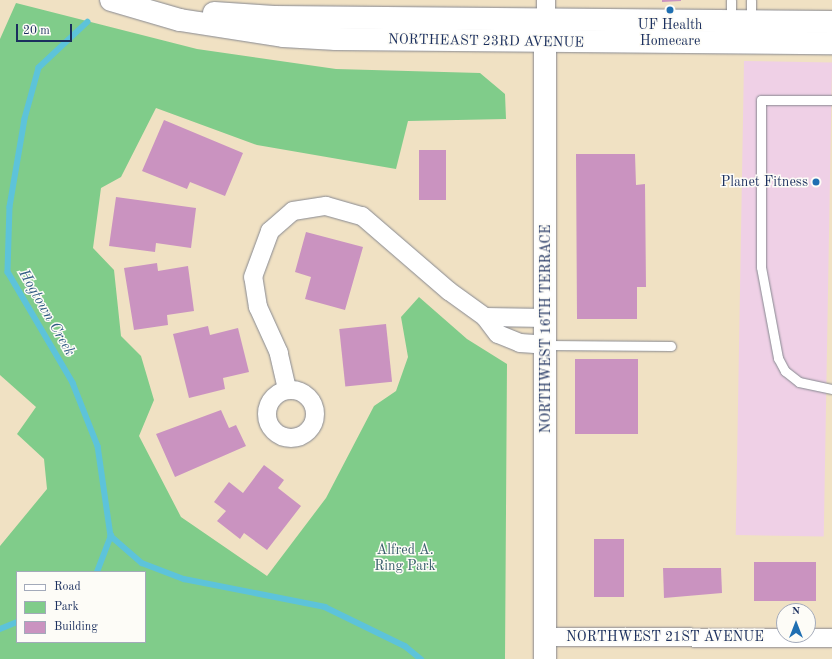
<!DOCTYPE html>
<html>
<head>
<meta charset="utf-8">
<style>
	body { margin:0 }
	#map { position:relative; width:832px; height:659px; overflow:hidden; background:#f0e1c3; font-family:"Old Standard TT",serif }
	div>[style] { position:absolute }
	.built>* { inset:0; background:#efd0e6; transform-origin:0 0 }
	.green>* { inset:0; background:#80cc8a }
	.stream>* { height:5.5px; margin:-2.75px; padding:0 2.75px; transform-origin:2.75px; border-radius:2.75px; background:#5dc3da }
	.building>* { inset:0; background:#ca93c0; transform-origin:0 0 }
	.roads { filter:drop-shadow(0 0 1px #868890) drop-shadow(0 0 1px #868890) }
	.lane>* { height:9px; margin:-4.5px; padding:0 4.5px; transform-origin:4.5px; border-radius:4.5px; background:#fff }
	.street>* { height:18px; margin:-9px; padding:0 9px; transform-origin:9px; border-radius:9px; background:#fff }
	.street>.ring { margin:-9px; padding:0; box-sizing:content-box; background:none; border:18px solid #fff; border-radius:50% }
	.secondary>* { height:22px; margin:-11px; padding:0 11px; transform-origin:11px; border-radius:11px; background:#fff }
	.dots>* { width:11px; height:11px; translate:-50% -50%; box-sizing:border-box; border:2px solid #fdfcf7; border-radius:50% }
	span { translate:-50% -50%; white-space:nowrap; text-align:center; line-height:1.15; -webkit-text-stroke:3px #fdfcf7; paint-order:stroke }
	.poi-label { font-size:14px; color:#1b2f5e }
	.right { translate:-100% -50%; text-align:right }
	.street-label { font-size:14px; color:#1b2f5e }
	.park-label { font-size:14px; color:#395e6b }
	.water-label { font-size:15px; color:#2f5b83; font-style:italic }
	.legend { position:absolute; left:16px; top:571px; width:130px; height:72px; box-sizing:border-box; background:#fdfcf7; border:1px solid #a3aaba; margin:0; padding:5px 7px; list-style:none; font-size:12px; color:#1b2f5e }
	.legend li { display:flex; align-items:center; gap:8px; height:20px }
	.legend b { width:20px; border:1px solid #a3aaba }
	.north { position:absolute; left:776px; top:603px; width:40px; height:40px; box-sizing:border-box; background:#fdfcf7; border:1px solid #a3aaba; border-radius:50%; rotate:0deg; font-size:11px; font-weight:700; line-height:16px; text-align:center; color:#1b2f5e }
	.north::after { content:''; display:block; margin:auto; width:14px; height:18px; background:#1f6fb2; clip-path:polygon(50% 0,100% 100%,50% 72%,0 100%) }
	.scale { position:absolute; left:16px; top:24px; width:56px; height:18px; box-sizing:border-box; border:2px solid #1b2f5e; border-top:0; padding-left:5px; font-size:12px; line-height:14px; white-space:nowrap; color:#1b2f5e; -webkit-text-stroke:3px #fdfcf7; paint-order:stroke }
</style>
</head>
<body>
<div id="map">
	<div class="built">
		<i style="left:744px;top:61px;width:88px;height:474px;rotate:1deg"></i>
	</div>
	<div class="green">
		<i style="clip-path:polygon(evenodd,16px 3px,197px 49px,336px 69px,480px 73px,505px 94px,506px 119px,408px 121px,396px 169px,257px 145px,156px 108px,121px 177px,101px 188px,93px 248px,114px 270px,121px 336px,141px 356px,154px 400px,139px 436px,181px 517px,267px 576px,326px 498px,374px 406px,396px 391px,408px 357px,401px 317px,419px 297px,467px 339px,507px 364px,505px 659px,0 659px,0 546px,47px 489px,44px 459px,17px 434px,36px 407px,0 375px,0 39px,16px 3px,17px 572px,145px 572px,145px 642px,17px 642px,17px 572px)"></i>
	</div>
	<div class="stream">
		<i style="left:88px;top:22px;width:67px;rotate:136.8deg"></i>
		<i style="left:39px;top:68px;width:53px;rotate:105.4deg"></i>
		<i style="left:25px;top:119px;width:89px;rotate:99.7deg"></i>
		<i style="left:10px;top:207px;width:65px;rotate:91.8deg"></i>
		<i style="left:8px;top:272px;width:129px;rotate:59.6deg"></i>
		<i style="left:73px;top:383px;width:68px;rotate:68.4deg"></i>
		<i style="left:98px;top:446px;width:91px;rotate:81.8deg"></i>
		<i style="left:111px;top:536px;width:41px;rotate:41.1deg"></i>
		<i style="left:142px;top:563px;width:45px;rotate:20.9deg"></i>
		<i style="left:184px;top:579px;width:144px;rotate:11.2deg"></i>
		<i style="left:325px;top:607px;width:89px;rotate:26deg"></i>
		<i style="left:405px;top:646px;width:21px;rotate:39deg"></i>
		<i style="left:97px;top:572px;width:39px;rotate:-69deg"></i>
		<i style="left:0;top:629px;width:18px;rotate:-22deg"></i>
	</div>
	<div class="building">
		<i style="clip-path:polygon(662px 0,681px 0,681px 1px,662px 2px)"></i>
		<i style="clip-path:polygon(164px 120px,243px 153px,225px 196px,190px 182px,187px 189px,142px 171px)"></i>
		<i style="left:419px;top:150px;width:27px;height:50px"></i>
		<i style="clip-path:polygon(576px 154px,635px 154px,636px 185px,645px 184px,646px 287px,637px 287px,637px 319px,577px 319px)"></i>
		<i style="clip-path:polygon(116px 197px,196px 208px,191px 248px,156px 243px,155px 252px,109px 246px)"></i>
		<i style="clip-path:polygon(306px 232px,363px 247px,345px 310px,305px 299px,311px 277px,295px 272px)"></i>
		<i style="clip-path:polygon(157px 263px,158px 271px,188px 266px,194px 311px,167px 315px,168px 325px,134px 330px,124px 268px)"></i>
		<i style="left:386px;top:324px;width:58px;height:47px;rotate:84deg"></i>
		<i style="clip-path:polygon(208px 326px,210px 335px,238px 328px,249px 372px,223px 378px,225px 389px,189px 398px,173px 334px)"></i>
		<i style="left:575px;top:359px;width:63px;height:75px"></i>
		<i style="clip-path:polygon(221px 410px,229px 428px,236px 425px,246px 446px,175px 477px,156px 434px)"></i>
		<i style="clip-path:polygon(264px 465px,284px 480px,278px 488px,301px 506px,267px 550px,244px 533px,240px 539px,217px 521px,226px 511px,214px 502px,229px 482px,243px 493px)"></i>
		<i style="left:594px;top:539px;width:30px;height:58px"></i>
		<i style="left:754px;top:562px;width:62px;height:39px"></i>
		<i style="clip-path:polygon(663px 568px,721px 568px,722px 593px,664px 598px)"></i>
	</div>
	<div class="roads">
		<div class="lane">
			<i style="left:751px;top:0;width:22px;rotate:90deg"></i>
			<i style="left:731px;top:22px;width:22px;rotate:-90deg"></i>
			<i style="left:832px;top:100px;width:71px;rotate:180deg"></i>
			<i style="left:761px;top:100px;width:167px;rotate:90deg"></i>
			<i style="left:761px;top:267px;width:93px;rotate:79.4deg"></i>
			<i style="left:778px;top:358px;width:15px;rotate:62deg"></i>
			<i style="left:785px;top:371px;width:18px;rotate:38deg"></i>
			<i style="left:799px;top:382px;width:34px;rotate:12deg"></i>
			<i style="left:546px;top:345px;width:125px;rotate:0.5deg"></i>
		</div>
		<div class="street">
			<i style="left:546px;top:32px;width:32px;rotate:-90deg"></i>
			<i style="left:485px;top:317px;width:61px;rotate:0.9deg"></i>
			<i style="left:287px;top:389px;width:37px;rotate:-103deg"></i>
			<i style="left:279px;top:353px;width:51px;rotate:-114.5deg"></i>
			<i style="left:258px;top:307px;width:30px;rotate:-99deg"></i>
			<i style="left:253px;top:277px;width:49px;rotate:-69.7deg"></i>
			<i style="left:270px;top:231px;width:30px;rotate:-41deg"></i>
			<i style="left:293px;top:211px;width:33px;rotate:-9deg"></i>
			<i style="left:326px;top:206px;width:37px;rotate:16deg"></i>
			<i style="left:362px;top:216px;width:115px;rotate:40.8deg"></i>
			<i style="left:449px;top:291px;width:44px;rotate:35.8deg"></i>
			<i style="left:485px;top:317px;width:21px;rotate:53deg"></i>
			<i style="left:498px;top:334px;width:24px;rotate:22deg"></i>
			<i style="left:520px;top:343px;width:26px;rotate:4deg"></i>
			<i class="ring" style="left:267px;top:390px;width:30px;height:30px"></i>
			<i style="left:545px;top:637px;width:287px;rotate:0.2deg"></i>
		</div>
		<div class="secondary">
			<i style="left:111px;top:0;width:72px;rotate:16.2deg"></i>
			<i style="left:180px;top:20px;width:104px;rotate:8.8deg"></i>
			<i style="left:283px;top:36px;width:53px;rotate:3.2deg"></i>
			<i style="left:336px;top:39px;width:496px;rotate:0.5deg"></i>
			<i style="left:214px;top:13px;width:60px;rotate:3.8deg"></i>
			<i style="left:274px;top:17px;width:558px;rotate:0.51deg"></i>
			<i style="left:545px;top:659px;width:618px;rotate:-90deg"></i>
		</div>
	</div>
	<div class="dots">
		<i style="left:670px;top:10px;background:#1f6fb2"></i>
		<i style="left:816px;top:182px;background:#1f6fb2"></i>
	</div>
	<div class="poi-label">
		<span style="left:670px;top:33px">UF Health<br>Homecare</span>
		<span class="right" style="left:808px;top:182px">Planet Fitness</span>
	</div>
	<div class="street-label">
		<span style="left:486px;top:41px;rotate:1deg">NORTHEAST 23RD AVENUE</span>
		<span style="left:546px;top:329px;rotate:-90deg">NORTHWEST 16TH TERRACE</span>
		<span style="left:665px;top:637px">NORTHWEST 21ST AVENUE</span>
	</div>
	<div class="park-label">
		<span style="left:405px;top:558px">Alfred A.<br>Ring Park</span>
	</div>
	<div class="water-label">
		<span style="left:46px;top:313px;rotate:60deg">Hogtown Creek</span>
	</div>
	<ul class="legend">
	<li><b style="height:5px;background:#fff"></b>Road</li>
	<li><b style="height:11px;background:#80cc8a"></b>Park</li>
	<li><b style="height:11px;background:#ca93c0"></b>Building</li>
	</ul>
	<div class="north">N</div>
	<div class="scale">20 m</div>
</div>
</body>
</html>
